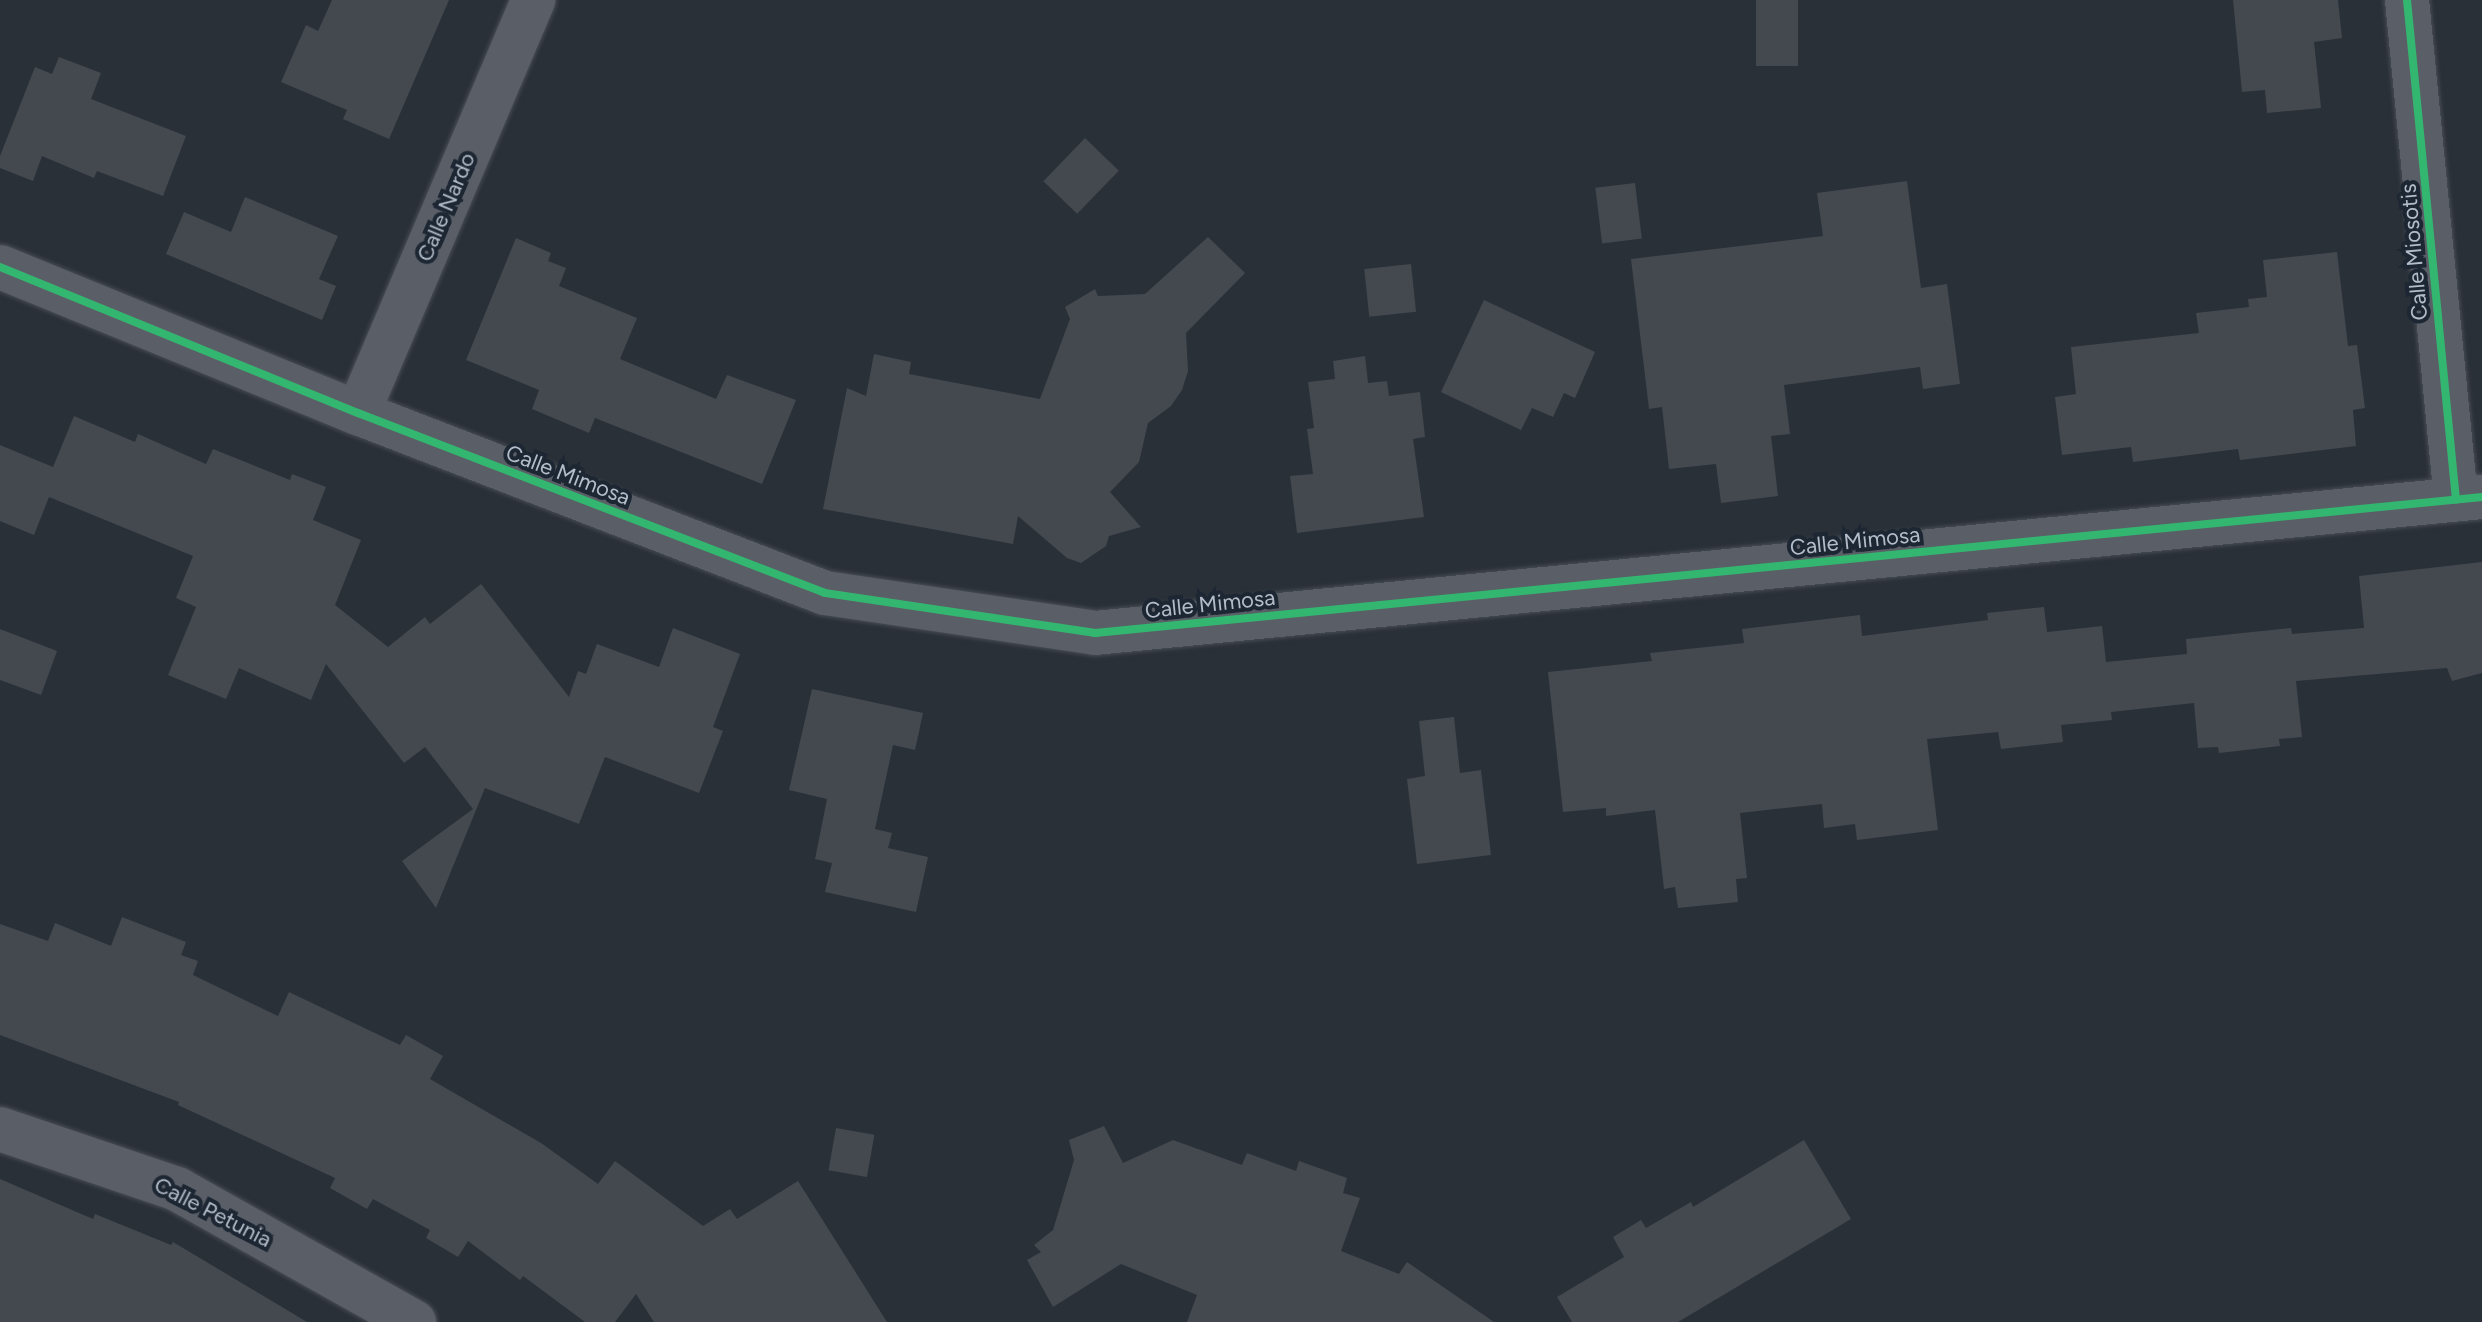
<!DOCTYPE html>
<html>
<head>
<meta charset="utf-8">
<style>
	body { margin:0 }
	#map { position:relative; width:2482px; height:1322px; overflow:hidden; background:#2a3038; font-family:Figtree,sans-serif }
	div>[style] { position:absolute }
	.building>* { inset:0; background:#444950; transform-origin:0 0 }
	.roads { filter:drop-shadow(0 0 2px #484c53) drop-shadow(0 0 2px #484c53) }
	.minor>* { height:44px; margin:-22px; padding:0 22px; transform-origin:22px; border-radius:22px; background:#5a5e66 }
	.cycleway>* { height:8px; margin:-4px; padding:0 4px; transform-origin:4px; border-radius:4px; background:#33b770 }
	span { translate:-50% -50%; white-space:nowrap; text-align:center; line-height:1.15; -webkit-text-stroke:8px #1d2633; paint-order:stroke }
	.street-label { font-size:22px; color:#b4bcc9 }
</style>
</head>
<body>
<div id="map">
	<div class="building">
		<i style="clip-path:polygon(332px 0,449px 0,389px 139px,343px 119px,347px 110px,281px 82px,306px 25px,318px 31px)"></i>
		<i style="left:1756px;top:0;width:42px;height:66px"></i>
		<i style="clip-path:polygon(2233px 0,2338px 0,2342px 38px,2314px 42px,2321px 108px,2267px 113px,2265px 90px,2242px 92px)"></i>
		<i style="clip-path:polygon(59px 57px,101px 73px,91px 99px,186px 136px,163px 196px,97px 171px,94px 178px,42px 156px,33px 181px,0 168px,0 156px,35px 67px,52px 74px)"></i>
		<i style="left:1085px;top:138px;width:47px;height:60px;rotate:44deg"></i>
		<i style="clip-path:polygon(1907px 181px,1921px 288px,1947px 284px,1960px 384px,1923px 389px,1920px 367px,1784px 385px,1790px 434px,1771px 436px,1778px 496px,1721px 503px,1716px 464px,1669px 469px,1662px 407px,1649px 409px,1631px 259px,1823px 236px,1817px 193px)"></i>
		<i style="left:1635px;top:183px;width:56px;height:40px;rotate:83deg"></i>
		<i style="clip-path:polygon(245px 197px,338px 236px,319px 279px,336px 286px,322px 320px,166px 254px,184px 212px,231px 232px)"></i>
		<i style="clip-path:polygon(1208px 237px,1245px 273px,1186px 333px,1188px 371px,1182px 390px,1171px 406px,1148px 423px,1139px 462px,1110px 492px,1141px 527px,1109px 536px,1106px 546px,1081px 563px,1067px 558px,1018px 516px,1013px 544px,823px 509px,847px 388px,866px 396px,874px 354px,911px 362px,909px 374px,1040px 399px,1070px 319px,1065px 307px,1095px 289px,1098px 296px,1145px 294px)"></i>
		<i style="clip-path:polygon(516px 238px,551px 253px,548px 261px,566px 268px,559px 286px,637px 318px,620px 359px,716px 399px,727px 375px,796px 400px,762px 484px,595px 418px,589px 433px,532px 409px,539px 390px,466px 360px)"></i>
		<i style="clip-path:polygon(2337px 252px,2348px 346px,2357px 345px,2365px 408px,2353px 410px,2356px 446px,2240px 460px,2238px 449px,2133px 462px,2131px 447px,2062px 455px,2055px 397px,2076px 394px,2071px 347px,2199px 333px,2196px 313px,2249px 307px,2248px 299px,2267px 297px,2263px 260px)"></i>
		<i style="left:1411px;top:264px;width:48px;height:47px;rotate:84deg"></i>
		<i style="clip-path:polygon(1484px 300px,1595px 352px,1575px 398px,1564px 393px,1553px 417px,1532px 408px,1521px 430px,1441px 392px)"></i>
		<i style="clip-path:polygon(1365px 356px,1368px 383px,1387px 381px,1389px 396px,1420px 392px,1425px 437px,1413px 439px,1424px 517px,1297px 533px,1290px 476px,1313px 474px,1307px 429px,1314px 428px,1308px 382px,1335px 379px,1333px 361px)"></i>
		<i style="clip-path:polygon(74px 416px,135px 442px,138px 434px,206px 464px,213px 449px,290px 480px,292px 474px,326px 487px,313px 520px,361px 540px,335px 605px,388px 647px,425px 617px,430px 624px,481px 584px,569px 697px,578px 671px,586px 674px,597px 644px,659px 667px,673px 628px,740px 654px,713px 727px,723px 731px,699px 793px,605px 757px,579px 824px,485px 788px,436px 908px,402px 861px,473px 809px,425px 747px,404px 763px,326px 664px,311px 700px,239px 668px,226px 699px,168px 675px,196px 607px,176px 598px,193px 556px,49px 497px,34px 535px,0 521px,0 445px,53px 467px)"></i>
		<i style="clip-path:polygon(2482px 562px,2482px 673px,2452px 681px,2447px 668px,2296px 681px,2302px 737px,2279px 739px,2280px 746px,2219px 753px,2218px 747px,2198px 748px,2194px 703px,2111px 712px,2112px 720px,2061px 725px,2063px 742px,2001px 749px,1998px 732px,1927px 739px,1938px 830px,1857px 840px,1855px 824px,1824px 828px,1822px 804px,1740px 813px,1747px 878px,1736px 879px,1738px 902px,1678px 908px,1675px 887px,1664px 889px,1655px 810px,1606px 816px,1606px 808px,1563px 812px,1548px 672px,1652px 661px,1650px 653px,1744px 643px,1742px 629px,1860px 615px,1862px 636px,1988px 620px,1987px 613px,2044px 607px,2047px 632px,2102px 626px,2106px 662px,2187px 654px,2186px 639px,2291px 628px,2292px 634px,2364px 628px,2359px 576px)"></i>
		<i style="clip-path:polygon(0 629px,57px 651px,41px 695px,0 680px)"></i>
		<i style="clip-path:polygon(812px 689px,923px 713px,915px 750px,893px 745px,875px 829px,892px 833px,888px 848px,928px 857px,916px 912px,825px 892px,832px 863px,815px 859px,827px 799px,789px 790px)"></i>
		<i style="clip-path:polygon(1454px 717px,1460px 773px,1481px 770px,1491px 855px,1417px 864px,1407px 779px,1425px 776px,1419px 721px)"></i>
		<i style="clip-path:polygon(122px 917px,186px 942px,181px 955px,198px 961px,193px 975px,278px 1016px,289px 992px,400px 1045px,406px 1035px,443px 1056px,430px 1079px,541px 1143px,598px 1184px,615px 1161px,703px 1226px,730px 1209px,737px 1219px,798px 1181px,887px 1322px,654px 1322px,636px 1294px,615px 1322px,585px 1322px,523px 1276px,520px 1280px,468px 1241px,458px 1257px,426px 1238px,430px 1230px,373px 1199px,367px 1209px,330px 1188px,335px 1178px,178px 1105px,179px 1102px,0 1035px,0 924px,48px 941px,55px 923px,111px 946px)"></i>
		<i style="clip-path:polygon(1104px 1126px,1123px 1163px,1173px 1140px,1242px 1165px,1247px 1153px,1296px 1171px,1299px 1161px,1347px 1178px,1343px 1193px,1360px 1198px,1341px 1251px,1399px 1274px,1407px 1262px,1494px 1322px,1187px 1322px,1197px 1295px,1121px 1264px,1053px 1307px,1027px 1260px,1041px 1252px,1034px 1245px,1053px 1230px,1074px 1160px,1069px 1140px)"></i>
		<i style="left:836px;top:1128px;width:39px;height:43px;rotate:10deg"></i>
		<i style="clip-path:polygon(1804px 1140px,1851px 1219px,1678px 1322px,1572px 1322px,1557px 1297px,1624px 1257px,1613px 1237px,1641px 1220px,1646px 1228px,1691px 1202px,1693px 1207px)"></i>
		<i style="clip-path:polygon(0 1179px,93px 1219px,95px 1214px,171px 1245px,173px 1242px,307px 1322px,0 1322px)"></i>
	</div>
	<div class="roads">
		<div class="minor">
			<i style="left:2407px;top:0;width:502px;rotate:84.4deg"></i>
			<i style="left:0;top:267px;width:387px;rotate:22.2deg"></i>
			<i style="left:358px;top:413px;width:500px;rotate:21.08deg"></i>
			<i style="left:825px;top:593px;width:273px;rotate:8.4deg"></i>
			<i style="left:1095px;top:633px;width:1394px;rotate:-5.6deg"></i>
			<i style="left:358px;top:413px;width:449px;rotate:-67deg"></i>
			<i style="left:0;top:1129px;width:187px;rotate:18.7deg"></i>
			<i style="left:177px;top:1189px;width:272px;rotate:29.3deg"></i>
		</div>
	</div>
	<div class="cycleway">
		<i style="left:2407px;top:0;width:502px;rotate:84.4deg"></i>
		<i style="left:0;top:267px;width:387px;rotate:22.2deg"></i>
		<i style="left:358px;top:413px;width:500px;rotate:21.08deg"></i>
		<i style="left:825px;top:593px;width:273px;rotate:8.4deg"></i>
		<i style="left:1095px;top:633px;width:1394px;rotate:-5.6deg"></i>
	</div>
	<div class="street-label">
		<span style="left:446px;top:207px;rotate:-67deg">Calle Nardo</span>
		<span style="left:2414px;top:252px;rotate:-95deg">Calle Miosotis</span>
		<span style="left:568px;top:475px;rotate:21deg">Calle Mimosa</span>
		<span style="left:1855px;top:541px;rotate:-6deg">Calle Mimosa</span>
		<span style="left:1210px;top:604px;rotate:-6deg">Calle Mimosa</span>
		<span style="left:213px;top:1212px;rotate:27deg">Calle Petunia</span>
	</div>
</div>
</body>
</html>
